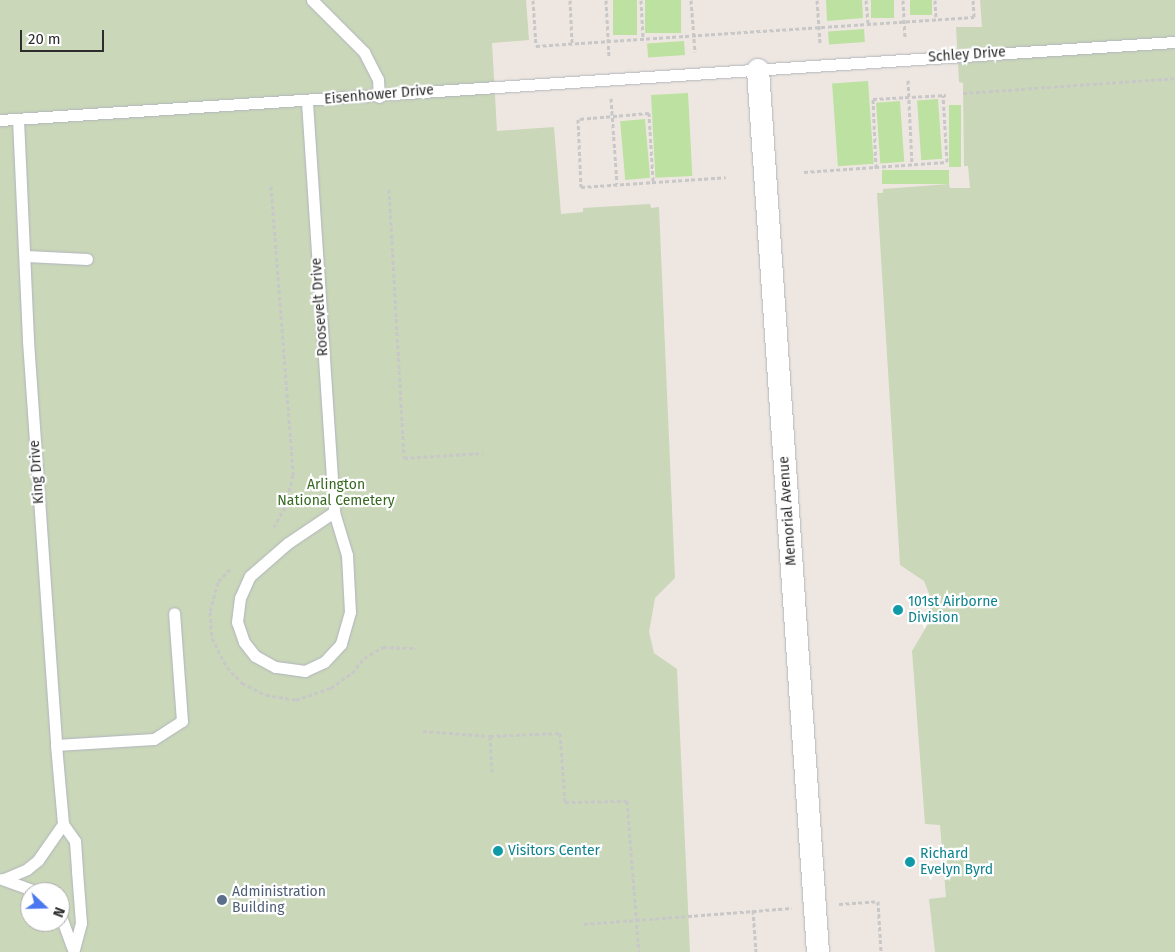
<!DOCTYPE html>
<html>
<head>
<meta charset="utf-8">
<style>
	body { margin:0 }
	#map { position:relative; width:1175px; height:952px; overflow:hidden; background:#eee7e1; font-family:"Fira Sans",sans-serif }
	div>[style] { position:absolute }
	.green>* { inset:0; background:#bce1a1; transform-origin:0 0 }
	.cemetery>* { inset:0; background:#cad7b9 }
	.path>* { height:3px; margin-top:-1.5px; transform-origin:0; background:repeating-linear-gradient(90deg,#c8c8c8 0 4px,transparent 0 6.5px) }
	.roads { filter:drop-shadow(0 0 1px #b1b4bd) drop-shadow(0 0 1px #b1b4bd) }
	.lane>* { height:11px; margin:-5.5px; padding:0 5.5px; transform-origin:5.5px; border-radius:5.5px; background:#fff }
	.street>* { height:22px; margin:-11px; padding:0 11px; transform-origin:11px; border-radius:11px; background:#fff }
	.dots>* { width:14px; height:14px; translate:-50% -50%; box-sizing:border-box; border:2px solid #fff; border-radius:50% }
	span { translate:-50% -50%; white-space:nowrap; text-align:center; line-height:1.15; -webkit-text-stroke:4.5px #fff; paint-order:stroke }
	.street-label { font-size:14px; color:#2d2d2d }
	.park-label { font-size:14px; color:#35691f }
	.culture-label { font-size:14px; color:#0d838f }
	.left { translate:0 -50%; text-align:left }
	.service-label { font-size:14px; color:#4e5e75 }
	.north { position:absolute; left:20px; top:882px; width:50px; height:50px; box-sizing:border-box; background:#fff; border:1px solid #ababab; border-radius:50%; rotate:111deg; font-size:14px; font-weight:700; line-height:20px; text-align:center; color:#2d2d2d }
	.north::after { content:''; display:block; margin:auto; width:18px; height:22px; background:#4b78f1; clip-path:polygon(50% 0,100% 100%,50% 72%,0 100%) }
	.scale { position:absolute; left:20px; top:30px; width:84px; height:22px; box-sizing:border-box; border:2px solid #2d2d2d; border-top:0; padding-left:6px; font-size:15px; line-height:18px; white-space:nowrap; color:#2d2d2d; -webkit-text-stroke:4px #fff; paint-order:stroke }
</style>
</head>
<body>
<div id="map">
	<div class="green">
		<i style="left:613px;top:0;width:24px;height:35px"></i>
		<i style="left:645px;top:0;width:36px;height:33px"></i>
		<i style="clip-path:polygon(826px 0,862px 0,863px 18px,827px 21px)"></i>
		<i style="left:871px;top:0;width:23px;height:18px"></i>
		<i style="left:910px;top:0;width:22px;height:15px"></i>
		<i style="left:864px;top:29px;width:13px;height:36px;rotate:86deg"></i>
		<i style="left:684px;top:41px;width:14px;height:37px;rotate:86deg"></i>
		<i style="left:868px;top:81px;width:83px;height:36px;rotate:86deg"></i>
		<i style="left:688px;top:93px;width:83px;height:37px;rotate:87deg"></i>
		<i style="left:938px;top:99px;width:60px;height:21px;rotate:86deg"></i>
		<i style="left:900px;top:101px;width:61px;height:24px;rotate:86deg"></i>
		<i style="left:949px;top:105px;width:12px;height:62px"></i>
		<i style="left:645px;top:119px;width:59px;height:25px;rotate:85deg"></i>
		<i style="left:949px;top:170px;width:14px;height:67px;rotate:90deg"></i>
	</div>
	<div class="cemetery">
		<i style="clip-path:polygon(evenodd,0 0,526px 0,529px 40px,492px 43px,497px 131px,554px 127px,561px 214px,583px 212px,583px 208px,650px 204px,651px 208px,659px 207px,675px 578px,655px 598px,649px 632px,654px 653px,677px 669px,690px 952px,0 952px,0 0,30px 892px,60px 892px,60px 922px,30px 922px,30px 892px)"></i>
		<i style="clip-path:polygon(980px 0,1175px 0,1175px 952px,935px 952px,929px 899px,946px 897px,940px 825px,925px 824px,912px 651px,928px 624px,932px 601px,924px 581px,900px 565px,877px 193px,883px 193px,883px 189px,949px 184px,950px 188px,970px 188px,968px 166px,964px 166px,963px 83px,959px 82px,956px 27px,982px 27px)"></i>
	</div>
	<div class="path">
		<i style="left:533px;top:0;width:46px;rotate:86.3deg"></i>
		<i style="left:536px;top:46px;width:439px;rotate:-3.8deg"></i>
		<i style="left:974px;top:17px;width:17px;rotate:-93deg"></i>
		<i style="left:570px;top:0;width:43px;rotate:87.3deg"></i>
		<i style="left:606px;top:0;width:58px;rotate:87deg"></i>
		<i style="left:641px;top:0;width:38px;rotate:87deg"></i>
		<i style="left:691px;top:0;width:52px;rotate:85.6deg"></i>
		<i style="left:817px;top:0;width:43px;rotate:86deg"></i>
		<i style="left:866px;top:0;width:23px;rotate:85deg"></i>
		<i style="left:903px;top:0;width:38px;rotate:87deg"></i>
		<i style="left:935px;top:0;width:19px;rotate:87deg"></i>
		<i style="left:908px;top:80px;width:84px;rotate:87.3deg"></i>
		<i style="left:963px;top:93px;width:213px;rotate:-4deg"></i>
		<i style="left:611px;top:98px;width:86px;rotate:86deg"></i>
		<i style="left:876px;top:168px;width:69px;rotate:-92.5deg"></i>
		<i style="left:873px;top:99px;width:73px;rotate:-3.1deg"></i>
		<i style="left:804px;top:172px;width:143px;rotate:-4deg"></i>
		<i style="left:947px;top:162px;width:67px;rotate:-93.4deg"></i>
		<i style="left:653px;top:181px;width:68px;rotate:-93.4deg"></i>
		<i style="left:649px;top:113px;width:71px;rotate:175.2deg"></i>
		<i style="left:578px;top:119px;width:68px;rotate:87.5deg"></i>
		<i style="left:581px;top:187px;width:145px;rotate:-3.9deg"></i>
		<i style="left:271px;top:186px;width:290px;rotate:85.6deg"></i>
		<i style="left:293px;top:475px;width:33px;rotate:104deg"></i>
		<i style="left:285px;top:507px;width:23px;rotate:119deg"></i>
		<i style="left:389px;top:189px;width:269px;rotate:86.8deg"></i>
		<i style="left:404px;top:458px;width:79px;rotate:-3.6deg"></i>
		<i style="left:230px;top:569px;width:18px;rotate:133deg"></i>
		<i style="left:218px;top:582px;width:31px;rotate:105deg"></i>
		<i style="left:210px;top:612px;width:26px;rotate:86deg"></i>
		<i style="left:212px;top:638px;width:33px;rotate:63deg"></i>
		<i style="left:227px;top:667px;width:22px;rotate:47deg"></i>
		<i style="left:242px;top:683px;width:27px;rotate:27deg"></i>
		<i style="left:266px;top:695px;width:30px;rotate:9deg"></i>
		<i style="left:296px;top:700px;width:37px;rotate:-19deg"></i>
		<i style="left:331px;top:688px;width:26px;rotate:-36deg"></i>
		<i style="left:352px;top:673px;width:19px;rotate:-51deg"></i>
		<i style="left:364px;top:658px;width:22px;rotate:-30deg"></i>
		<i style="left:383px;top:647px;width:33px;rotate:2deg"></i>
		<i style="left:423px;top:731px;width:67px;rotate:4.3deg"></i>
		<i style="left:490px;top:736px;width:70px;rotate:-2.5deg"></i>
		<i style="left:560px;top:733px;width:69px;rotate:85.9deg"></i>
		<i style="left:565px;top:802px;width:62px;rotate:-0.9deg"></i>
		<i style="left:627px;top:801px;width:151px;rotate:85.5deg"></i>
		<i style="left:490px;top:736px;width:36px;rotate:87deg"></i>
		<i style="left:839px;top:904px;width:39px;rotate:-4deg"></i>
		<i style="left:878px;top:901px;width:51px;rotate:86.6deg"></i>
		<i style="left:753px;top:910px;width:42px;rotate:85.9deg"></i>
		<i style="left:584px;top:924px;width:208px;rotate:-4.4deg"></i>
	</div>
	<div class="roads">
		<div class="lane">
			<i style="left:312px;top:0;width:74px;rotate:45deg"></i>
			<i style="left:364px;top:52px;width:30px;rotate:63deg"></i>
			<i style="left:378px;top:79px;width:18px;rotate:87deg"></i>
			<i style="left:307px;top:102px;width:411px;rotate:86.2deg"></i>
			<i style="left:334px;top:512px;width:45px;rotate:73.2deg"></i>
			<i style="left:347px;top:555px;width:57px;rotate:87deg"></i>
			<i style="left:350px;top:612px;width:33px;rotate:106deg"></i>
			<i style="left:341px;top:644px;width:25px;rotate:133deg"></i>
			<i style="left:324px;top:662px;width:21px;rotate:155deg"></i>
			<i style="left:305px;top:671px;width:30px;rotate:-172deg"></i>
			<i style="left:275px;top:667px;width:23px;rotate:-151deg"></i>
			<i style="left:255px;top:656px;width:18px;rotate:-128deg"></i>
			<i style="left:244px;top:642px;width:21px;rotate:-109deg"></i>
			<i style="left:237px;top:622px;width:24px;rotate:-83deg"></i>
			<i style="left:240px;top:598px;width:24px;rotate:-66deg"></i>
			<i style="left:250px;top:576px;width:50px;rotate:-41deg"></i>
			<i style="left:288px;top:543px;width:55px;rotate:-34deg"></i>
			<i style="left:18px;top:119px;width:222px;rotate:87.4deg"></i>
			<i style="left:28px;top:341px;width:405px;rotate:86deg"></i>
			<i style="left:56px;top:745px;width:79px;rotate:84.9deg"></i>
			<i style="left:63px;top:824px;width:21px;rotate:55deg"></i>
			<i style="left:75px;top:841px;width:30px;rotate:86deg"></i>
			<i style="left:77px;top:871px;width:52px;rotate:85.6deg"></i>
			<i style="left:81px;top:923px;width:30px;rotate:105deg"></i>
			<i style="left:0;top:120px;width:1178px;rotate:-3.8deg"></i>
			<i style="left:26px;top:256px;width:61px;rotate:2.8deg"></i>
			<i style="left:56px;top:745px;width:98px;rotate:-3.5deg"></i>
			<i style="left:154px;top:739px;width:33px;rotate:-33deg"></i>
			<i style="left:182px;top:721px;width:108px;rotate:-94.2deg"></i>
			<i style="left:2px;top:879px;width:37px;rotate:20deg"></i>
			<i style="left:4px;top:879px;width:25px;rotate:-23deg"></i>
			<i style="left:27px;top:869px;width:14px;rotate:-39deg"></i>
			<i style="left:38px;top:860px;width:44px;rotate:-55.2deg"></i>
			<i style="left:60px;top:914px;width:35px;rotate:70deg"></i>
		</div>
		<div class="street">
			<i style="left:758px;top:70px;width:884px;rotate:86.11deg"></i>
		</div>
	</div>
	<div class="dots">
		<i style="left:898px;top:610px;background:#0f9aa8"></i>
		<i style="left:498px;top:851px;background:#0f9aa8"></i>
		<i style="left:910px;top:862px;background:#0f9aa8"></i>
		<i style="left:222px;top:900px;background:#5c6f8a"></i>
	</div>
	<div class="street-label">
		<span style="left:967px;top:55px;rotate:-4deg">Schley Drive</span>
		<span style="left:379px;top:95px;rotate:-5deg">Eisenhower Drive</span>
		<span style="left:320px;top:307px;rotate:-94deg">Roosevelt Drive</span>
		<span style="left:37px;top:472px;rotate:-94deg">King Drive</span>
		<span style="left:788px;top:511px;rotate:-94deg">Memorial Avenue</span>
	</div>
	<div class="park-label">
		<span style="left:336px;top:493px">Arlington<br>National Cemetery</span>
	</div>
	<div class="culture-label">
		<span class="left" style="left:908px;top:610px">101st Airborne<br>Division</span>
		<span class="left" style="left:508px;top:851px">Visitors Center</span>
		<span class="left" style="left:920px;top:862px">Richard<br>Evelyn Byrd</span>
	</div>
	<div class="service-label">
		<span class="left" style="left:232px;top:900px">Administration<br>Building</span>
	</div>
	<div class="north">N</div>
	<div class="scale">20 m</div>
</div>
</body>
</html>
